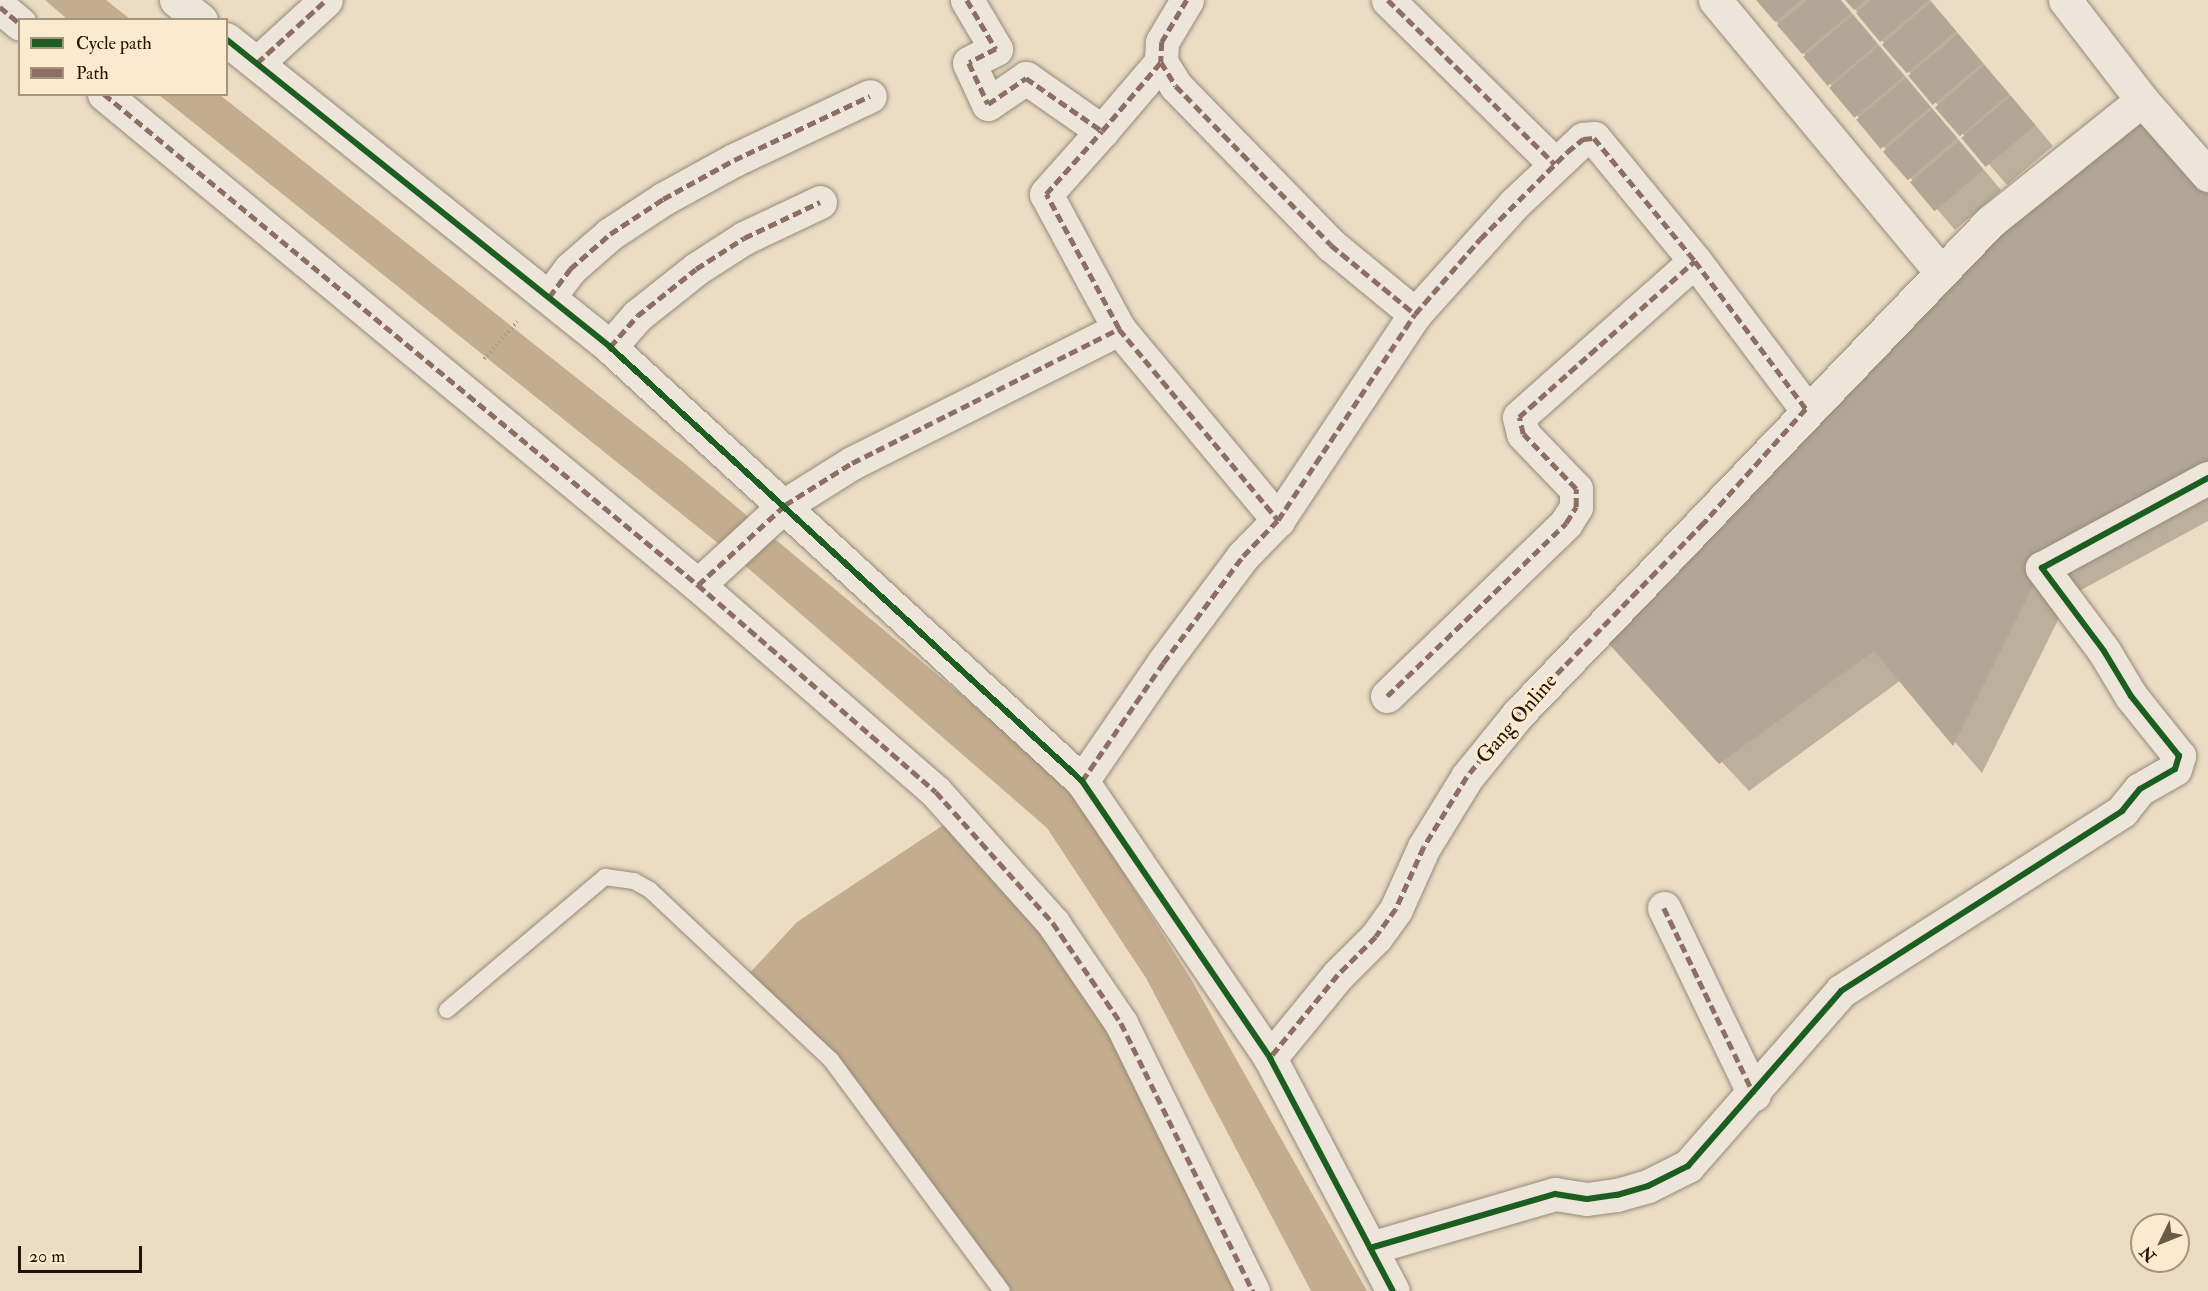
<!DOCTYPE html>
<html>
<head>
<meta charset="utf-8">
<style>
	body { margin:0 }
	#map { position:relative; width:2208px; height:1291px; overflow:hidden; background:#ebdcc3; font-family:"IM FELL Double Pica",serif }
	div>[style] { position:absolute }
	.water>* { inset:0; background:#c4ad8f }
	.shadow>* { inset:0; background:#0003 }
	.building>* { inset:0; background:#b2a796; transform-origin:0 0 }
	.path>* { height:4px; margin-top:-2px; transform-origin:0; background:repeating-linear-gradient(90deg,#a59e93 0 1.5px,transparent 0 4.5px) }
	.roads { filter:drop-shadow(0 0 2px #958a7a) drop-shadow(0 0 2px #958a7a) }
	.lane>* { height:16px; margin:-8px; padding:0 8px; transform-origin:8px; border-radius:8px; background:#ede5d9 }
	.street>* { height:33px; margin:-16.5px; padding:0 16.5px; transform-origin:16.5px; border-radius:16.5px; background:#ede5d9 }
	.quiet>* { height:4.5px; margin-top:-2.25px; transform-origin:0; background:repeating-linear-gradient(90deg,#8d6e63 0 9px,transparent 0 13.5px) }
	.cycleway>* { height:6px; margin:-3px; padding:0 3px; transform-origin:3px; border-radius:3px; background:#1b5e20 }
	span { translate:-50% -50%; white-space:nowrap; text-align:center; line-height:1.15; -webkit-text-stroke:6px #fceace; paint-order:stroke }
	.street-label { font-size:21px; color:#261207 }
	.legend { position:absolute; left:18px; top:18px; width:210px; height:78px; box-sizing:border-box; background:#fceace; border:2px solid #a6947e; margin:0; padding:8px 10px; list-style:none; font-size:18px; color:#261207 }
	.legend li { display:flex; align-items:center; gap:12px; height:30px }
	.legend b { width:30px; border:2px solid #a6947e }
	.north { position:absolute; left:2130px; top:1213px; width:60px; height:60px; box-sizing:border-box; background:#fceace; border:2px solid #a6947e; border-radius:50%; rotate:227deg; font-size:16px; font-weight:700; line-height:24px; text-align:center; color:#261207 }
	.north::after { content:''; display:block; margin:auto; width:21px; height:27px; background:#6b5949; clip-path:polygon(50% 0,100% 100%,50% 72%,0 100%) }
	.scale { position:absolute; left:18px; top:1246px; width:124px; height:27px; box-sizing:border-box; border:3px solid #261207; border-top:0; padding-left:8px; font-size:18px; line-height:21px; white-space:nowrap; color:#261207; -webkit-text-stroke:4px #fceace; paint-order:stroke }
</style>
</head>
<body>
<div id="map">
	<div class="water">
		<i style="clip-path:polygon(45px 0,106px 0,130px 19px,67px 19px)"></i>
		<i style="clip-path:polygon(159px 95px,220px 95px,684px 463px,994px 722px,1079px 802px,1191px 979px,1367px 1291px,1311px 1291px,1146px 978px,1047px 828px,734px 556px)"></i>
		<i style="clip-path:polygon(954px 818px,1053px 923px,1253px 1291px,1002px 1291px,831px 1060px,744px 979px,797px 922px)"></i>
	</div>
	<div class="shadow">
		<i style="clip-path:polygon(1758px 0,1841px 0,2001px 190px,1955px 230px)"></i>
		<i style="clip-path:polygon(1847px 0,1930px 0,2053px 146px,2007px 185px)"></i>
		<i style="clip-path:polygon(2208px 174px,2208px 521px,2070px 596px,1982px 773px,1901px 680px,1749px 791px,1599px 631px)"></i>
	</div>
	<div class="building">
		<i style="clip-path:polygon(1756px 0,1801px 0,1775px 22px)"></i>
		<i style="clip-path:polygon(1807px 0,1840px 0,1851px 13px,1802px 54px,1777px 25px)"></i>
		<i style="clip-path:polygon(1845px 0,1865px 0,1854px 10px)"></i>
		<i style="clip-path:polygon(1871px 0,1929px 0,1880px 42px,1856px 13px)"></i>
		<i style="left:1931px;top:2px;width:38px;height:65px;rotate:49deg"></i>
		<i style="left:1853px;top:15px;width:38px;height:65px;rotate:50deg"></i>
		<i style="left:1958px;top:34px;width:38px;height:65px;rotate:50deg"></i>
		<i style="left:1879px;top:46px;width:39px;height:65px;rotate:50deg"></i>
		<i style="left:1984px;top:65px;width:38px;height:65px;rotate:49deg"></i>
		<i style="left:1906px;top:78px;width:38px;height:65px;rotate:50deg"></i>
		<i style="left:2011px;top:96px;width:38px;height:65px;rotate:50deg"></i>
		<i style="clip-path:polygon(2142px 100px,2208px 175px,2208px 478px,2042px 568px,1953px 746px,1874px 651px,1719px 764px,1597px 631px,1843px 373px)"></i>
		<i style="left:1932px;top:109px;width:38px;height:65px;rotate:49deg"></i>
		<i style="left:1959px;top:141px;width:38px;height:64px;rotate:50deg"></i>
	</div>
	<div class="path">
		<i style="left:484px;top:359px;width:50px;rotate:-48.3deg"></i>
	</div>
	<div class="roads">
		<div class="lane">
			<i style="left:447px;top:1010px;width:207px;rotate:-40.1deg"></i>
			<i style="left:605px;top:877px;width:29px;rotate:8deg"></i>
			<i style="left:634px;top:881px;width:18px;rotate:29deg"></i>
			<i style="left:650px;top:890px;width:248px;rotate:43.2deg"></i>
			<i style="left:831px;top:1060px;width:287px;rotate:53.5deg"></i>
		</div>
		<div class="street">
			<i style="left:176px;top:0;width:32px;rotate:39deg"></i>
			<i style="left:967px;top:0;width:57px;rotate:59.4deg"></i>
			<i style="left:996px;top:49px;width:30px;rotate:153deg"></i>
			<i style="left:969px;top:63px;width:45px;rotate:65.1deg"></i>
			<i style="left:988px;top:104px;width:46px;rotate:-34.4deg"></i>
			<i style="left:1026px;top:78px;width:93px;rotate:34.9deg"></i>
			<i style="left:1102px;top:131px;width:91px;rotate:-49.5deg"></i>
			<i style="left:1187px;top:0;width:49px;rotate:120.8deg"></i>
			<i style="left:1162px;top:42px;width:20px;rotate:93deg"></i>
			<i style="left:1161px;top:62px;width:28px;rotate:58deg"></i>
			<i style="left:1176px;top:86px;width:222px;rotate:45.7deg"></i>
			<i style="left:1331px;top:245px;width:109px;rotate:39.4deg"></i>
			<i style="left:1388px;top:0;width:234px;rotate:44.5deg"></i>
			<i style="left:1715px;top:0;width:354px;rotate:50.3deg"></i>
			<i style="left:2065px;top:0;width:126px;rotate:52.4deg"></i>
			<i style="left:2142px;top:100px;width:100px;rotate:48.7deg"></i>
			<i style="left:0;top:7px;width:26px;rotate:40deg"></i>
			<i style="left:226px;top:39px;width:492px;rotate:38.7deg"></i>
			<i style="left:610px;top:347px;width:641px;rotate:42.6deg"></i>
			<i style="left:1082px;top:781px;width:335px;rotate:55.8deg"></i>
			<i style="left:1270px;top:1058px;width:263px;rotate:62.2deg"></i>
			<i style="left:257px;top:63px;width:93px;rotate:-42.4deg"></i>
			<i style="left:104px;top:94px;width:771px;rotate:39.58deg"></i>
			<i style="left:698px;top:585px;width:315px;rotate:41deg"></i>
			<i style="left:936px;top:792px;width:176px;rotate:48.2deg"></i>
			<i style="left:1053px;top:923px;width:121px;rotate:55.8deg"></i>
			<i style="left:1121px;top:1023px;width:299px;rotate:63.8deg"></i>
			<i style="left:549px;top:297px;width:35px;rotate:-53deg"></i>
			<i style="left:570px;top:269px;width:53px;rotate:-41.2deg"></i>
			<i style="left:610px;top:234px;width:64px;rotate:-33.4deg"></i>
			<i style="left:663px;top:199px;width:81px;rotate:-28.8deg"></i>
			<i style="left:734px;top:160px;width:150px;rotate:-25.2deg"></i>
			<i style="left:1119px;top:329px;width:249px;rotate:50.2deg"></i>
			<i style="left:610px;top:347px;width:41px;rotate:-48.9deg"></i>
			<i style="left:637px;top:316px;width:75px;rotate:-38.5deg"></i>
			<i style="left:696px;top:269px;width:57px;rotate:-32.9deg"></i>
			<i style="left:744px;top:238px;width:84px;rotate:-25.3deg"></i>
			<i style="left:698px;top:585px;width:118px;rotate:-42.6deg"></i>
			<i style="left:785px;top:505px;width:79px;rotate:-32.1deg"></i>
			<i style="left:852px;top:463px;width:299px;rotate:-26.7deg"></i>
			<i style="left:1119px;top:329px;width:153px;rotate:-118.4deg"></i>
			<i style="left:1046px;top:194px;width:84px;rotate:-48.4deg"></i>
			<i style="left:1387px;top:696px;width:249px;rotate:-44deg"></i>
			<i style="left:1566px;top:523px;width:19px;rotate:-58deg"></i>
			<i style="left:1576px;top:507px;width:18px;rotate:-90deg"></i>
			<i style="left:1576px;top:489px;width:76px;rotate:-133.9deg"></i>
			<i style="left:1523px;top:434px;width:17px;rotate:-103deg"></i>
			<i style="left:1519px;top:417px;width:235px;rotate:-41.6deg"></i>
			<i style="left:1082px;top:781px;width:143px;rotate:-55.5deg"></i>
			<i style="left:1163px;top:663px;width:134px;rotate:-53.2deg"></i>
			<i style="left:1243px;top:556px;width:50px;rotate:-45.8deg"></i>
			<i style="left:1278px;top:520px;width:247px;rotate:-56.4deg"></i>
			<i style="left:1415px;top:314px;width:148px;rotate:-48deg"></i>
			<i style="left:1514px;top:204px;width:95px;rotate:-43.3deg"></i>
			<i style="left:1583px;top:139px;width:11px;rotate:-5deg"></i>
			<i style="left:1594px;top:138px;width:159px;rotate:50.6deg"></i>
			<i style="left:1695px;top:261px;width:185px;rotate:53.1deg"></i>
			<i style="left:1664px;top:908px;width:207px;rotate:64.2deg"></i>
			<i style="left:1270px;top:1058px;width:107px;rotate:-50.7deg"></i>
			<i style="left:1338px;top:975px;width:54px;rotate:-45deg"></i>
			<i style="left:1376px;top:937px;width:34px;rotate:-54deg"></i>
			<i style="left:1396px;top:909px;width:68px;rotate:-65.7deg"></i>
			<i style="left:1424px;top:847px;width:82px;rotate:-58.4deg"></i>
			<i style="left:1467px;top:777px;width:81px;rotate:-51deg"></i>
			<i style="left:1518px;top:714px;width:683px;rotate:-46.19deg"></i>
			<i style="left:1991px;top:221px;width:193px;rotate:-38.7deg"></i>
			<i style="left:1370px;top:1248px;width:193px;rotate:-16.3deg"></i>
			<i style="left:1555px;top:1194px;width:32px;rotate:9deg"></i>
			<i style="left:1587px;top:1199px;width:30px;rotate:-8deg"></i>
			<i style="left:1617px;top:1195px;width:32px;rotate:-16deg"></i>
			<i style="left:1648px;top:1186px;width:45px;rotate:-26.6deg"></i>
			<i style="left:1688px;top:1166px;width:232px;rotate:-48.8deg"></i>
			<i style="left:1841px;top:991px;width:334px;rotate:-32.6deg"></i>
			<i style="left:2122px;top:811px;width:28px;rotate:-51deg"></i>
			<i style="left:2140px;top:789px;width:40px;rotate:-29.7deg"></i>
			<i style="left:2175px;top:769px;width:14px;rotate:-73deg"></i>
			<i style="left:2179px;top:756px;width:77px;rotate:-128.7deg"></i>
			<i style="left:2131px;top:696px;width:52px;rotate:-121deg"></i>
			<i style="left:2104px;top:651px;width:104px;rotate:-126.8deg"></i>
			<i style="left:2042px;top:568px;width:189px;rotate:-28.5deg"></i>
		</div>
	</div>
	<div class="quiet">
		<i style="left:967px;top:0;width:57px;rotate:59.4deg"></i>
		<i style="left:996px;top:49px;width:30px;rotate:153deg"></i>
		<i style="left:969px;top:63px;width:45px;rotate:65.1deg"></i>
		<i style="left:988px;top:104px;width:46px;rotate:-34.4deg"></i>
		<i style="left:1026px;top:78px;width:93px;rotate:34.9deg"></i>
		<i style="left:1102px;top:131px;width:91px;rotate:-49.5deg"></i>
		<i style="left:1187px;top:0;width:49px;rotate:120.8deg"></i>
		<i style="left:1162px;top:42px;width:20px;rotate:93deg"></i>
		<i style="left:1161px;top:62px;width:28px;rotate:58deg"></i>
		<i style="left:1176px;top:86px;width:222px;rotate:45.7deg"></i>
		<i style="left:1331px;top:245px;width:109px;rotate:39.4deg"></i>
		<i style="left:1388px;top:0;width:234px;rotate:44.5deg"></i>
		<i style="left:0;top:7px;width:26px;rotate:40deg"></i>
		<i style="left:257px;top:63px;width:93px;rotate:-42.4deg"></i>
		<i style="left:104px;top:94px;width:771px;rotate:39.58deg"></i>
		<i style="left:698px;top:585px;width:315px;rotate:41deg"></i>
		<i style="left:936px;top:792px;width:176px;rotate:48.2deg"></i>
		<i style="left:1053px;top:923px;width:121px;rotate:55.8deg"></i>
		<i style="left:1121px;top:1023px;width:299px;rotate:63.8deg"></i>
		<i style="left:549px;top:297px;width:35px;rotate:-53deg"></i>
		<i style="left:570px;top:269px;width:53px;rotate:-41.2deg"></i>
		<i style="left:610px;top:234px;width:64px;rotate:-33.4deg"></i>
		<i style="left:663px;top:199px;width:81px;rotate:-28.8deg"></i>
		<i style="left:734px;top:160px;width:150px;rotate:-25.2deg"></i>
		<i style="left:1119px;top:329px;width:249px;rotate:50.2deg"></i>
		<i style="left:610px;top:347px;width:41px;rotate:-48.9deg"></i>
		<i style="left:637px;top:316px;width:75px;rotate:-38.5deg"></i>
		<i style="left:696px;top:269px;width:57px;rotate:-32.9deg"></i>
		<i style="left:744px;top:238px;width:84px;rotate:-25.3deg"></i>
		<i style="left:698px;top:585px;width:118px;rotate:-42.6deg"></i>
		<i style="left:785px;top:505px;width:79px;rotate:-32.1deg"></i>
		<i style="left:852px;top:463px;width:299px;rotate:-26.7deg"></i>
		<i style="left:1119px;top:329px;width:153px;rotate:-118.4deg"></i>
		<i style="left:1046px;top:194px;width:84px;rotate:-48.4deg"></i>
		<i style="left:1387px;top:696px;width:249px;rotate:-44deg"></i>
		<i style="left:1566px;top:523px;width:19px;rotate:-58deg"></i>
		<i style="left:1576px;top:507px;width:18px;rotate:-90deg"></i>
		<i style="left:1576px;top:489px;width:76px;rotate:-133.9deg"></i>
		<i style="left:1523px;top:434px;width:17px;rotate:-103deg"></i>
		<i style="left:1519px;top:417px;width:235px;rotate:-41.6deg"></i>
		<i style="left:1082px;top:781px;width:143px;rotate:-55.5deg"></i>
		<i style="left:1163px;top:663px;width:134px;rotate:-53.2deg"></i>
		<i style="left:1243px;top:556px;width:50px;rotate:-45.8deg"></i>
		<i style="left:1278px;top:520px;width:247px;rotate:-56.4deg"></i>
		<i style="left:1415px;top:314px;width:99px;rotate:-49.1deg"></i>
		<i style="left:1480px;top:239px;width:123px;rotate:-45deg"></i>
		<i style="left:1567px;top:152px;width:21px;rotate:-39deg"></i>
		<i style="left:1583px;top:139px;width:11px;rotate:-5deg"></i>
		<i style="left:1594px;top:138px;width:159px;rotate:50.6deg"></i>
		<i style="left:1695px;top:261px;width:185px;rotate:53.1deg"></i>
		<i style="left:1806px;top:409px;width:153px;rotate:131.8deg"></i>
		<i style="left:1704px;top:523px;width:267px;rotate:134.2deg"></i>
		<i style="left:1518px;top:714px;width:81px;rotate:129deg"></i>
		<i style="left:1467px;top:777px;width:82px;rotate:121.6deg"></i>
		<i style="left:1424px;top:847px;width:68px;rotate:114.3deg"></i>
		<i style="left:1396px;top:909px;width:34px;rotate:126deg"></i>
		<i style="left:1376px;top:937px;width:54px;rotate:135deg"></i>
		<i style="left:1338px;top:975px;width:107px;rotate:129.3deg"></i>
		<i style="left:1664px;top:908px;width:207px;rotate:64.2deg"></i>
	</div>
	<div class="cycleway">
		<i style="left:226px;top:39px;width:492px;rotate:38.7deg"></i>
		<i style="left:610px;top:347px;width:641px;rotate:42.6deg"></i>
		<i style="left:1082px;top:781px;width:335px;rotate:55.8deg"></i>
		<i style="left:1270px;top:1058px;width:263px;rotate:62.2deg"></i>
		<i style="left:1370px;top:1248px;width:193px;rotate:-16.3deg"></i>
		<i style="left:1555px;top:1194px;width:32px;rotate:9deg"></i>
		<i style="left:1587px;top:1199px;width:30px;rotate:-8deg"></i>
		<i style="left:1617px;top:1195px;width:32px;rotate:-16deg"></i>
		<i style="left:1648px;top:1186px;width:45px;rotate:-26.6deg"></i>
		<i style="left:1688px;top:1166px;width:232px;rotate:-48.8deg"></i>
		<i style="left:1841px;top:991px;width:334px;rotate:-32.6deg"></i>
		<i style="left:2122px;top:811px;width:28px;rotate:-51deg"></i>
		<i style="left:2140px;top:789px;width:40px;rotate:-29.7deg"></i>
		<i style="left:2175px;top:769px;width:14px;rotate:-73deg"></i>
		<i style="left:2179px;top:756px;width:77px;rotate:-128.7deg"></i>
		<i style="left:2131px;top:696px;width:52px;rotate:-121deg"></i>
		<i style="left:2104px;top:651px;width:104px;rotate:-126.8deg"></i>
		<i style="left:2042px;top:568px;width:189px;rotate:-28.5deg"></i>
	</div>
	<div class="street-label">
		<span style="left:1517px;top:719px;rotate:-49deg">Gang Online</span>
	</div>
	<ul class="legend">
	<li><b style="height:8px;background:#1b5e20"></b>Cycle path</li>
	<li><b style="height:8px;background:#8d6e63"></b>Path</li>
	</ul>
	<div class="north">N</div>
	<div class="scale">20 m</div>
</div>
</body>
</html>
